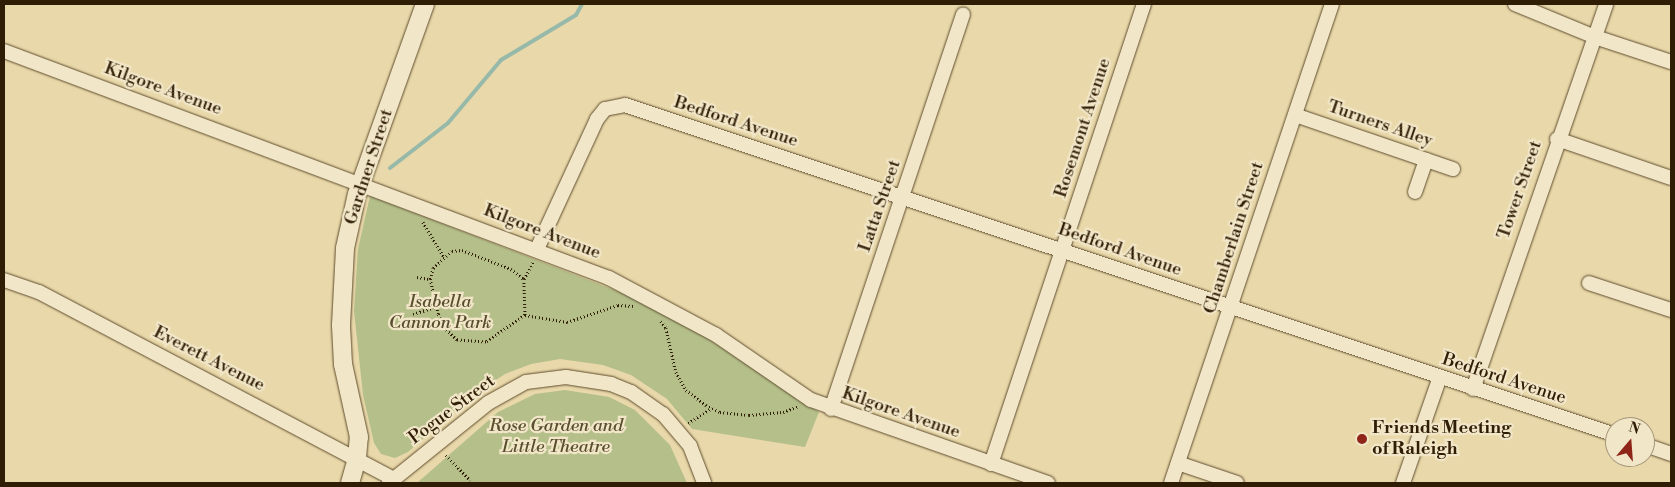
<!DOCTYPE html>
<html>
<head>
<meta charset="utf-8">
<style>
	body { margin:0 }
	#map { position:relative; width:1675px; height:487px; overflow:hidden; background:#e9d8a9; font-family:"Libre Bodoni",serif }
	div>[style] { position:absolute }
	.green>* { inset:0; background:#b4bf8a }
	.stream>* { height:4px; margin:-2px; padding:0 2px; transform-origin:2px; border-radius:2px; background:#97b9aa }
	.path>* { height:2.5px; margin-top:-1.25px; transform-origin:0; background:repeating-linear-gradient(90deg,#301d05 0 1px,transparent 0 3.5px) }
	.roads { filter:drop-shadow(0 0 1px #5e4c2e) drop-shadow(0 0 1px #5e4c2e) }
	.minor>* { height:14px; margin:-7px; padding:0 7px; transform-origin:7px; border-radius:7px; background:#f1e6c7 }
	.tertiary>* { height:18px; margin:-9px; padding:0 9px; transform-origin:9px; border-radius:9px; background:#f1e6c7 }
	.dots>* { width:14px; height:14px; translate:-50% -50%; box-sizing:border-box; border:2px solid #f1e6c7; border-radius:50% }
	span { translate:-50% -50%; white-space:nowrap; text-align:center; line-height:1.15; -webkit-text-stroke:4.5px #f1e6c7; paint-order:stroke }
	.street-label { font-size:18px; color:#301d05 }
	.park-label { font-size:18px; color:#584e2d; font-style:italic }
	.poi-label { font-size:18px; color:#301d05; font-weight:700 }
	.left { translate:0 -50%; text-align:left }
	.frame { position:absolute; inset:0; border:5px solid #301d05; pointer-events:none }
	.north { position:absolute; left:1605px; top:417px; width:50px; height:50px; box-sizing:border-box; background:#f1e6c7; border:1px solid #a49679; border-radius:50%; rotate:18deg; font-size:14px; font-weight:700; line-height:20px; text-align:center; color:#301d05 }
	.north::after { content:''; display:block; margin:auto; width:18px; height:22px; background:#8f2418; clip-path:polygon(50% 0,100% 100%,50% 72%,0 100%) }
</style>
</head>
<body>
<div id="map">
	<div class="green">
		<i style="clip-path:polygon(370px 196px,630px 296px,701px 334px,819px 412px,805px 447px,692px 429px,667px 399px,631px 375px,603px 365px,560px 359px,531px 364px,505px 374px,469px 398px,408px 452px,395px 458px,381px 454px,374px 443px,363px 395px,354px 311px,358px 249px)"></i>
		<i style="clip-path:polygon(565px 390px,609px 397px,635px 410px,670px 445px,687px 483px,417px 483px,498px 412px,535px 394px)"></i>
	</div>
	<div class="stream">
		<i style="left:390px;top:168px;width:73px;rotate:-37.8deg"></i>
		<i style="left:448px;top:123px;width:82px;rotate:-49.9deg"></i>
		<i style="left:501px;top:60px;width:87px;rotate:-31deg"></i>
		<i style="left:576px;top:15px;width:13px;rotate:-61deg"></i>
	</div>
	<div class="path">
		<i style="left:423px;top:222px;width:41px;rotate:59deg"></i>
		<i style="left:462px;top:250px;width:53px;rotate:21.2deg"></i>
		<i style="left:511px;top:269px;width:16px;rotate:38deg"></i>
		<i style="left:524px;top:279px;width:36px;rotate:88deg"></i>
		<i style="left:525px;top:315px;width:47px;rotate:145.3deg"></i>
		<i style="left:486px;top:342px;width:29px;rotate:-176deg"></i>
		<i style="left:457px;top:340px;width:18px;rotate:-137deg"></i>
		<i style="left:444px;top:328px;width:15px;rotate:-113deg"></i>
		<i style="left:438px;top:314px;width:36px;rotate:-103deg"></i>
		<i style="left:430px;top:279px;width:11px;rotate:-75deg"></i>
		<i style="left:433px;top:268px;width:25px;rotate:-42deg"></i>
		<i style="left:452px;top:251px;width:10px;rotate:-6deg"></i>
		<i style="left:417px;top:277px;width:13px;rotate:9deg"></i>
		<i style="left:524px;top:279px;width:19px;rotate:-62deg"></i>
		<i style="left:413px;top:314px;width:25px;rotate:-18deg"></i>
		<i style="left:525px;top:315px;width:43px;rotate:9.5deg"></i>
		<i style="left:567px;top:322px;width:54px;rotate:-18.4deg"></i>
		<i style="left:618px;top:305px;width:15px;rotate:4deg"></i>
		<i style="left:661px;top:321px;width:9px;rotate:54deg"></i>
		<i style="left:666px;top:328px;width:45px;rotate:77.2deg"></i>
		<i style="left:676px;top:372px;width:21px;rotate:61deg"></i>
		<i style="left:686px;top:390px;width:25px;rotate:37deg"></i>
		<i style="left:706px;top:405px;width:16px;rotate:27deg"></i>
		<i style="left:720px;top:412px;width:29px;rotate:6deg"></i>
		<i style="left:749px;top:415px;width:34px;rotate:-5deg"></i>
		<i style="left:783px;top:412px;width:17px;rotate:-21deg"></i>
		<i style="left:688px;top:423px;width:28px;rotate:-32deg"></i>
		<i style="left:446px;top:455px;width:35px;rotate:46deg"></i>
	</div>
	<div class="roads">
		<div class="minor">
			<i style="left:1515px;top:4px;width:87px;rotate:22.4deg"></i>
			<i style="left:1595px;top:37px;width:80px;rotate:18.2deg"></i>
			<i style="left:4px;top:51px;width:646px;rotate:20.57deg"></i>
			<i style="left:609px;top:278px;width:121px;rotate:28deg"></i>
			<i style="left:716px;top:335px;width:115px;rotate:34.4deg"></i>
			<i style="left:811px;top:400px;width:251px;rotate:19.3deg"></i>
			<i style="left:1295px;top:115px;width:167px;rotate:18.9deg"></i>
			<i style="left:1557px;top:139px;width:120px;rotate:18.9deg"></i>
			<i style="left:1415px;top:192px;width:34px;rotate:-71deg"></i>
			<i style="left:537px;top:249px;width:143px;rotate:-65.2deg"></i>
			<i style="left:597px;top:119px;width:13px;rotate:-51deg"></i>
			<i style="left:605px;top:109px;width:20px;rotate:-11deg"></i>
			<i style="left:625px;top:105px;width:1044px;rotate:18.43deg"></i>
			<i style="left:4px;top:280px;width:37px;rotate:19deg"></i>
			<i style="left:39px;top:292px;width:401px;rotate:27.8deg"></i>
			<i style="left:1589px;top:283px;width:86px;rotate:18.2deg"></i>
			<i style="left:1473px;top:389px;width:407px;rotate:-70.9deg"></i>
			<i style="left:831px;top:409px;width:416px;rotate:-71.5deg"></i>
			<i style="left:1645px;top:445px;width:28px;rotate:19deg"></i>
			<i style="left:1178px;top:463px;width:62px;rotate:18.7deg"></i>
			<i style="left:991px;top:464px;width:485px;rotate:-71.6deg"></i>
			<i style="left:389px;top:483px;width:127px;rotate:-38.9deg"></i>
			<i style="left:488px;top:403px;width:43px;rotate:-28.9deg"></i>
			<i style="left:526px;top:382px;width:40px;rotate:-7.1deg"></i>
			<i style="left:566px;top:377px;width:46px;rotate:8.8deg"></i>
			<i style="left:611px;top:384px;width:22px;rotate:22deg"></i>
			<i style="left:631px;top:392px;width:39px;rotate:35deg"></i>
			<i style="left:663px;top:414px;width:42px;rotate:49.8deg"></i>
			<i style="left:690px;top:446px;width:40px;rotate:69deg"></i>
			<i style="left:1171px;top:483px;width:505px;rotate:-71.42deg"></i>
			<i style="left:1403px;top:483px;width:112px;rotate:-70.8deg"></i>
		</div>
		<div class="tertiary">
			<i style="left:350px;top:483px;width:26px;rotate:-74deg"></i>
			<i style="left:357px;top:458px;width:21px;rotate:-85deg"></i>
			<i style="left:359px;top:437px;width:75px;rotate:-102.4deg"></i>
			<i style="left:343px;top:364px;width:39px;rotate:-93deg"></i>
			<i style="left:341px;top:325px;width:77px;rotate:-87deg"></i>
			<i style="left:345px;top:248px;width:55px;rotate:-77.5deg"></i>
			<i style="left:357px;top:194px;width:202px;rotate:-70.3deg"></i>
		</div>
	</div>
	<div class="dots">
		<i style="left:1362px;top:439px;background:#8f2418"></i>
	</div>
	<div class="street-label">
		<span style="left:163px;top:89px;rotate:20deg">Kilgore Avenue</span>
		<span style="left:736px;top:122px;rotate:18deg">Bedford Avenue</span>
		<span style="left:1380px;top:124px;rotate:19deg">Turners Alley</span>
		<span style="left:1083px;top:128px;rotate:-72deg">Rosemont Avenue</span>
		<span style="left:369px;top:167px;rotate:-72deg">Gardner Street</span>
		<span style="left:1520px;top:190px;rotate:-71deg">Tower Street</span>
		<span style="left:880px;top:206px;rotate:-71deg">Latta Street</span>
		<span style="left:542px;top:232px;rotate:21deg">Kilgore Avenue</span>
		<span style="left:1234px;top:238px;rotate:-72deg">Chamberlain Street</span>
		<span style="left:1120px;top:250px;rotate:19deg">Bedford Avenue</span>
		<span style="left:209px;top:359px;rotate:27deg">Everett Avenue</span>
		<span style="left:1504px;top:379px;rotate:18deg">Bedford Avenue</span>
		<span style="left:452px;top:410px;rotate:-37deg">Pogue Street</span>
		<span style="left:901px;top:413px;rotate:19deg">Kilgore Avenue</span>
	</div>
	<div class="park-label">
		<span style="left:440px;top:313px">Isabella<br>Cannon Park</span>
		<span style="left:556px;top:437px">Rose Garden and<br>Little Theatre</span>
	</div>
	<div class="poi-label">
		<span class="left" style="left:1372px;top:439px">Friends Meeting<br>of Raleigh</span>
	</div>
	<div class="frame"></div>
	<div class="north">N</div>
</div>
</body>
</html>
